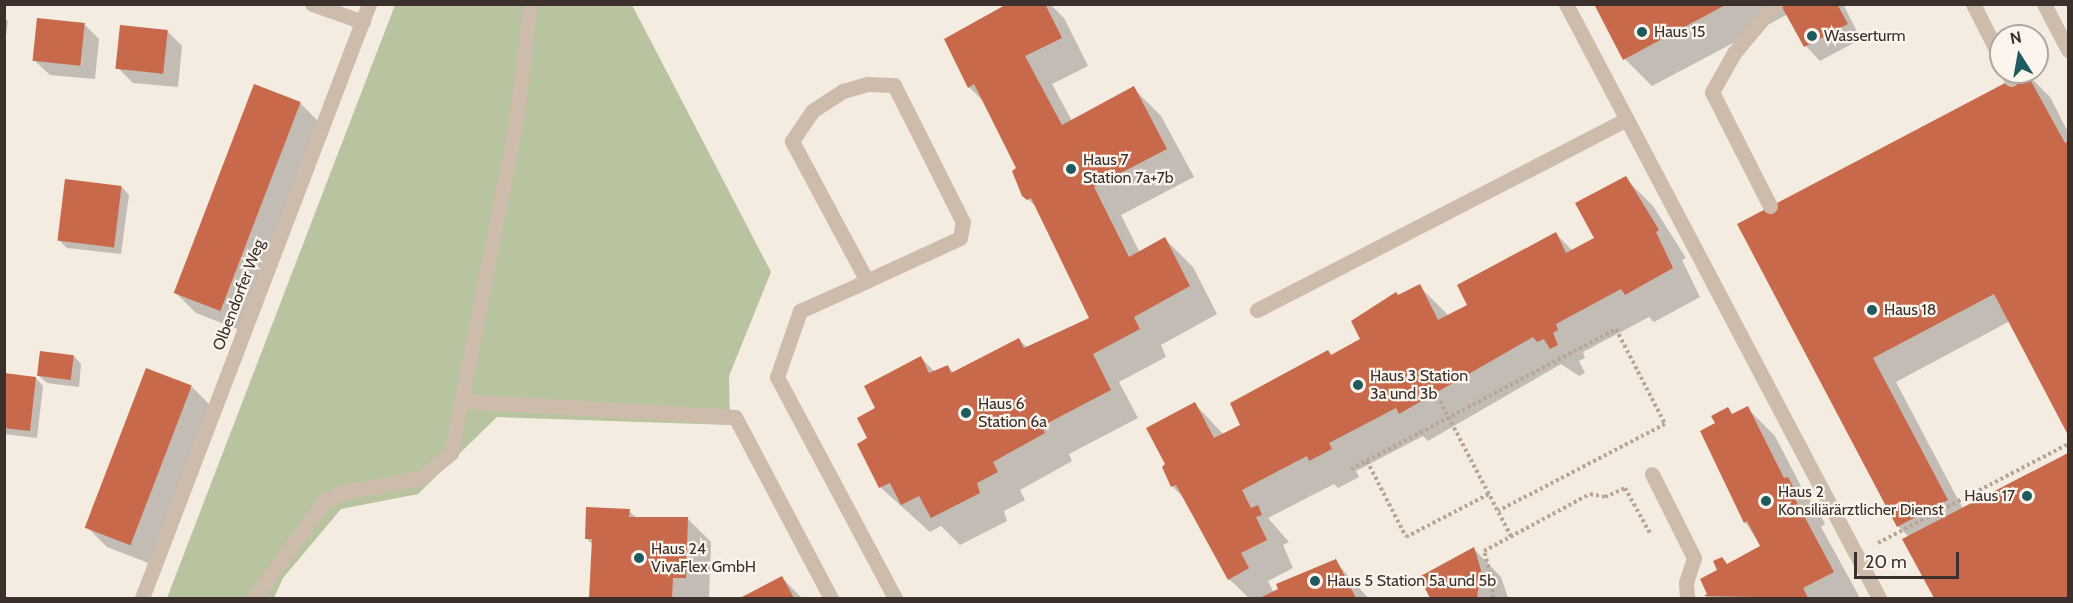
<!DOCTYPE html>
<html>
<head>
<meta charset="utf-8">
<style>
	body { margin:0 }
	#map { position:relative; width:2073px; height:603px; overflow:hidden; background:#f4ebe1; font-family:Cabin,sans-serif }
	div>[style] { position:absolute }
	.green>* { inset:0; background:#b8c4a0 }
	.shadow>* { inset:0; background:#0003 }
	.building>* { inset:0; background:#c8694b; transform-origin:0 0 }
	.path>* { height:4px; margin-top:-2px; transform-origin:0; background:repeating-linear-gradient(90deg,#b9a596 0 3px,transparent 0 6px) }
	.lane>* { height:15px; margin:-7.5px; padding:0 7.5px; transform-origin:7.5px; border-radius:7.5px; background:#cdbbac }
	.street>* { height:15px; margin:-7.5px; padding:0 7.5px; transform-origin:7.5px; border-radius:7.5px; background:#cdbbac }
	.dots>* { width:16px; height:16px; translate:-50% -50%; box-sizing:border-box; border:3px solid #fbf5ee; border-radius:50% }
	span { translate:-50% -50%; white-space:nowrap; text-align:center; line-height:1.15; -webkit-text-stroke:4.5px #fbf5ee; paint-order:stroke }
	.poi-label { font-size:16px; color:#3b302b }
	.left { translate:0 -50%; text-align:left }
	.right { translate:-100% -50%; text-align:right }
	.street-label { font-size:16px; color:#3b302b }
	.frame { position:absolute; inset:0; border:6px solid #3b302b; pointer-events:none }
	.north { position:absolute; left:1989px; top:24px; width:60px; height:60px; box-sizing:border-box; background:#fbf5ee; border:2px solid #aea6a0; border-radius:50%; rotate:349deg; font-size:16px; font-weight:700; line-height:24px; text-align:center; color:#3b302b }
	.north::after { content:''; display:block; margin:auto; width:21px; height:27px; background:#1f5a5e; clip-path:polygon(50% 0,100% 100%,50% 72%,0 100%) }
	.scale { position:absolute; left:1854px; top:552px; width:105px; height:27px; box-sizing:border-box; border:3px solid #3b302b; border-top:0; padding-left:8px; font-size:18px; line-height:21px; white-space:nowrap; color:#3b302b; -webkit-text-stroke:4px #fbf5ee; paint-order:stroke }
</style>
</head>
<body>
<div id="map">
	<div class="green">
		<i style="clip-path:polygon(395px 5px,632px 5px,771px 272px,729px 376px,730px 425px,497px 417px,418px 494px,341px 509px,283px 578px,274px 598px,167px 598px)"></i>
	</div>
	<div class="shadow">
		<i style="clip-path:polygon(1010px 4px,1050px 4px,1064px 18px,1088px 66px,1052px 84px,1072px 121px,1133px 88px,1161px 116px,1194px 177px,1121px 215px,1140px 253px,1165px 239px,1193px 267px,1217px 314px,1161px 345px,1166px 357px,1119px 382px,1138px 418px,1069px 454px,1072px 461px,1020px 490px,1025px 500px,1004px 511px,1007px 521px,960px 545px,941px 526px,930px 532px,880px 487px,869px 439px,877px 408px,921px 358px,935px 372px,947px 366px,954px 373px,1019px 340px,1028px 348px,1091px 318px,1039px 210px,1024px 195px,1018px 169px,984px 102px,969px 87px)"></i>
		<i style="clip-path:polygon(1596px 4px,1843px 4px,1861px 39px,1820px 61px,1806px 46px,1788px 14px,1652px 86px,1625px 59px)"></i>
		<i style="clip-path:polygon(4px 18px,8px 21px,4px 49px)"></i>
		<i style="clip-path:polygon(84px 24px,99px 39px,95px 79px,50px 75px,35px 61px)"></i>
		<i style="clip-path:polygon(167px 31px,182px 46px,178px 87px,133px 83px,118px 68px)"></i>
		<i style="clip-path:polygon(2026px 73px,2050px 97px,2068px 132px,2068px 431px,2010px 321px,1896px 382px,1963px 509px,2068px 455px,2068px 598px,1935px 598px,1904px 540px,1909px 537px,1898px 526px,1739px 225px)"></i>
		<i style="clip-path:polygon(300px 103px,320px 123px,240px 330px,196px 313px,176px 293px)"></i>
		<i style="clip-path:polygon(1625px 178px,1653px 206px,1686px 258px,1682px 260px,1700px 297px,1654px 322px,1649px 317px,1583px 352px,1585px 358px,1579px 361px,1585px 373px,1579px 376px,1561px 364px,1428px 441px,1423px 436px,1356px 471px,1359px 477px,1338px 488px,1334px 484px,1268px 518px,1289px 542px,1283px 545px,1293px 568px,1268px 581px,1274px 593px,1335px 561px,1368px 598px,1249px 598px,1229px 579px,1185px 499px,1172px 486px,1167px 464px,1195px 404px,1224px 435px,1242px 426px,1328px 352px,1332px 356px,1362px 340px,1398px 296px,1419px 286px,1449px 316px,1469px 306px,1556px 234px,1573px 251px,1596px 239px)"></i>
		<i style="clip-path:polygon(122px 187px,129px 195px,121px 254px,67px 248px,59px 240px)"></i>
		<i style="clip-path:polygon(74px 356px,81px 364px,79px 387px,47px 383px,39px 376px)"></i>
		<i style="clip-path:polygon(4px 374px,36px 378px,43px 386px,37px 438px,4px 434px)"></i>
		<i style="clip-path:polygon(192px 387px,212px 407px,151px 564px,107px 547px,87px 527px)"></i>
		<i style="clip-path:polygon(1747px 408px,1775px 436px,1806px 496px,1816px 506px,1825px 524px,1821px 527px,1860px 598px,1706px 597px,1722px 559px,1728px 565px,1762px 547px,1745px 522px,1702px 431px,1717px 424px,1727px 409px,1733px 415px)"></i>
		<i style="clip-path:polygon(629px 511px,637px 518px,687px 518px,711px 542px,709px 598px,591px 597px,593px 545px,587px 539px)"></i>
		<i style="clip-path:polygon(1474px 549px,1501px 577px,1508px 598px,1432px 598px,1421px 577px)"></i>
		<i style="clip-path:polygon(782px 578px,802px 598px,743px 598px)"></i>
	</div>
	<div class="building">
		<i style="clip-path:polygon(1007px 4px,1045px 4px,1062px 38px,1025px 56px,1062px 125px,1134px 86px,1167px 149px,1094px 187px,1129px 257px,1165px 237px,1190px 286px,1134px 317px,1140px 329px,1093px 354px,1111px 390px,1042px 426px,1045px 433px,993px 462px,998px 472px,977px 483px,980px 493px,931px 518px,919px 496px,901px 505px,890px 483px,879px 488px,857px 444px,867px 438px,857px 418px,875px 408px,864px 386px,921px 356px,929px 373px,948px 365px,951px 373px,1019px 338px,1024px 348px,1089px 318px,1031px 198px,1027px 200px,1022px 196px,1012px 171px,1016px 168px,974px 84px,968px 88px,944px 39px)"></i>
		<i style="clip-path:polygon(1594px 4px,1727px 4px,1623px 60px)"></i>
		<i style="clip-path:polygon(1787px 4px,1837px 4px,1848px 24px,1804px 47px,1782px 7px)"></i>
		<i style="left:37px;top:18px;width:48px;height:43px;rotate:6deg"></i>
		<i style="left:120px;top:25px;width:48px;height:44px;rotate:6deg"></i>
		<i style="clip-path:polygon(2026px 72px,2065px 143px,2068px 141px,2068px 435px,1994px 294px,1873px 358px,1948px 500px,1897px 527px,1737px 224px)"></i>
		<i style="left:254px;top:84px;width:50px;height:224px;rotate:21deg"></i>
		<i style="clip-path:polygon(1626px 176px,1659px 230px,1656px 232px,1673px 268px,1625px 295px,1621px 289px,1556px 324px,1558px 330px,1553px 333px,1558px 345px,1550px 349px,1544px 339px,1537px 342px,1533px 337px,1399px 414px,1396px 408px,1329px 443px,1332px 449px,1309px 461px,1307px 456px,1242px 490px,1251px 508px,1258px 505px,1262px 515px,1256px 517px,1267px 540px,1241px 553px,1249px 568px,1228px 580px,1176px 485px,1171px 487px,1162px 467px,1165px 464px,1146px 428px,1195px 402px,1214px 438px,1240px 425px,1230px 403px,1328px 350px,1331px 355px,1360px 339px,1351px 321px,1396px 292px,1398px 295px,1420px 284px,1438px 320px,1467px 305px,1457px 285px,1556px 232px,1566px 253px,1594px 238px,1575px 203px)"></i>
		<i style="left:65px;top:179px;width:57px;height:62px;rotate:7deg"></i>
		<i style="left:40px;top:351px;width:34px;height:25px;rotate:7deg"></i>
		<i style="left:146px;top:368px;width:49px;height:171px;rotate:21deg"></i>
		<i style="clip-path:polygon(4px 373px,36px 377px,30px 431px,4px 428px)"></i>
		<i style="clip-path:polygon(1748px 406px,1784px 478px,1788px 477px,1798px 496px,1795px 499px,1834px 572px,1803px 588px,1808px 598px,1704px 596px,1707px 594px,1700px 579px,1717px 570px,1713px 561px,1722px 557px,1727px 564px,1760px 546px,1747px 521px,1744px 523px,1700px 431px,1715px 423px,1711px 416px,1728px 407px,1732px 414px)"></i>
		<i style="clip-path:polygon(2068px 453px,2068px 598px,1934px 598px,1902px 539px)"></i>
		<i style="clip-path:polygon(586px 507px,630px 509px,629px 517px,688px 517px,686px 578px,673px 578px,672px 598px,589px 598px,592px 539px,585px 539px)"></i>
		<i style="clip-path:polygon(1474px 547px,1481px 570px,1477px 598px,1430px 598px,1419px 577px)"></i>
		<i style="clip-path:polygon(1336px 559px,1356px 598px,1260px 598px,1278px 589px,1276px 584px)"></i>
		<i style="clip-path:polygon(782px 576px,794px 598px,740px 598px)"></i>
	</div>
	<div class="path">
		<i style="left:1440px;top:401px;width:153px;rotate:62.3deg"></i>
		<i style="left:1367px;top:461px;width:85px;rotate:62.8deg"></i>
		<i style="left:1406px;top:537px;width:93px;rotate:-27.4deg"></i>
		<i style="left:1351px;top:469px;width:300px;rotate:-27.8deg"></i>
		<i style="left:1616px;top:329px;width:107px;rotate:62.7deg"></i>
		<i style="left:1665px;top:424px;width:188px;rotate:152.5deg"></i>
		<i style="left:1878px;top:543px;width:214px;rotate:-27.5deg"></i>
		<i style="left:1493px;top:598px;width:19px;rotate:-93deg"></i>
		<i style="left:1492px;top:579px;width:29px;rotate:-106deg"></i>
		<i style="left:1484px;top:551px;width:120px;rotate:-28.3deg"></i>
		<i style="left:1590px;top:494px;width:15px;rotate:11deg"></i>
		<i style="left:1605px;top:497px;width:22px;rotate:-24deg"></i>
		<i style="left:1625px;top:488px;width:54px;rotate:61deg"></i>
	</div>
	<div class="lane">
		<i style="left:1566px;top:4px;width:671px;rotate:62.21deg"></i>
		<i style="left:1973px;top:4px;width:62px;rotate:63deg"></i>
		<i style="left:2044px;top:4px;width:52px;rotate:62.4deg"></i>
		<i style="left:2007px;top:72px;width:8px;rotate:60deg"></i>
		<i style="left:1770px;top:206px;width:128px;rotate:-117deg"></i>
		<i style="left:1712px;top:92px;width:45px;rotate:-60.6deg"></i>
		<i style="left:1734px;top:53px;width:64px;rotate:-50.1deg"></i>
		<i style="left:867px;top:281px;width:159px;rotate:-118.2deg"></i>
		<i style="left:792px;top:141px;width:36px;rotate:-56deg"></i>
		<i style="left:812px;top:111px;width:37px;rotate:-33deg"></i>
		<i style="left:843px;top:91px;width:26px;rotate:-16deg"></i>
		<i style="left:868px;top:84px;width:26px;rotate:2deg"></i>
		<i style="left:894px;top:85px;width:153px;rotate:63.3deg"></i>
		<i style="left:963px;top:222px;width:16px;rotate:101deg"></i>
		<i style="left:960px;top:238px;width:112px;rotate:155.3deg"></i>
		<i style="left:858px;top:285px;width:64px;rotate:155.9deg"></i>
		<i style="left:800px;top:311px;width:70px;rotate:109.2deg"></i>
		<i style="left:777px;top:377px;width:251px;rotate:61.9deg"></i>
		<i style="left:1257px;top:310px;width:416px;rotate:-27.3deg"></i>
		<i style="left:464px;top:401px;width:271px;rotate:3.4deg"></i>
		<i style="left:735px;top:417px;width:205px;rotate:62.1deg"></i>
		<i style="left:1652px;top:474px;width:94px;rotate:63.4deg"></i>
		<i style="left:1694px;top:558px;width:26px;rotate:108deg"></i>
		<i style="left:1686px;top:583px;width:15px;rotate:86deg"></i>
		<i style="left:254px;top:598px;width:120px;rotate:-54.2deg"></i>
		<i style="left:324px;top:501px;width:23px;rotate:-23deg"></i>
		<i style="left:345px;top:492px;width:76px;rotate:-10.6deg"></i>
		<i style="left:420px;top:478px;width:40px;rotate:-39deg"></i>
		<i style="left:451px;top:453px;width:337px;rotate:-78.9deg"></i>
		<i style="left:516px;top:122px;width:119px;rotate:-83.2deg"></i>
	</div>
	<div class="street">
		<i style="left:312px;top:4px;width:54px;rotate:19.4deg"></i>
		<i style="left:142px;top:598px;width:636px;rotate:-69.09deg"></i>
	</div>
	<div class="dots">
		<i style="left:1642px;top:32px;background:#1f5a5e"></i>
		<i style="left:1812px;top:36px;background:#1f5a5e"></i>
		<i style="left:1071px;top:169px;background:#1f5a5e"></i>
		<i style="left:1872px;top:310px;background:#1f5a5e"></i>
		<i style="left:1358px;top:385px;background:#1f5a5e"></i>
		<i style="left:966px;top:413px;background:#1f5a5e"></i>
		<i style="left:2027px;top:496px;background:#1f5a5e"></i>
		<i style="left:1766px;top:501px;background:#1f5a5e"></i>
		<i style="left:639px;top:558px;background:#1f5a5e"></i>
		<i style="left:1315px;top:581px;background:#1f5a5e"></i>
	</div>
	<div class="poi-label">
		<span class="left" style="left:1654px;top:32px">Haus 15</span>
		<span class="left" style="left:1824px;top:36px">Wasserturm</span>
		<span class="left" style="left:1083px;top:169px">Haus 7<br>Station 7a+7b</span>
		<span class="left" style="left:1884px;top:310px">Haus 18</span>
		<span class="left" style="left:1370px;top:385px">Haus 3 Station<br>3a und 3b</span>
		<span class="left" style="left:978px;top:413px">Haus 6<br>Station 6a</span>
		<span class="left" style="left:1778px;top:501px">Haus 2<br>Konsiliärärztlicher Dienst</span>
		<span class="right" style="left:2015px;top:496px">Haus 17</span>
		<span class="left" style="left:651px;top:558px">Haus 24<br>VivaFlex GmbH</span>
		<span class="left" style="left:1327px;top:581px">Haus 5 Station 5a und 5b</span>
	</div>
	<div class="street-label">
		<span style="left:239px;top:295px;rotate:-69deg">Olbendorfer Weg</span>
	</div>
	<div class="frame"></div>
	<div class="north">N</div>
	<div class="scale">20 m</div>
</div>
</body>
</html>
